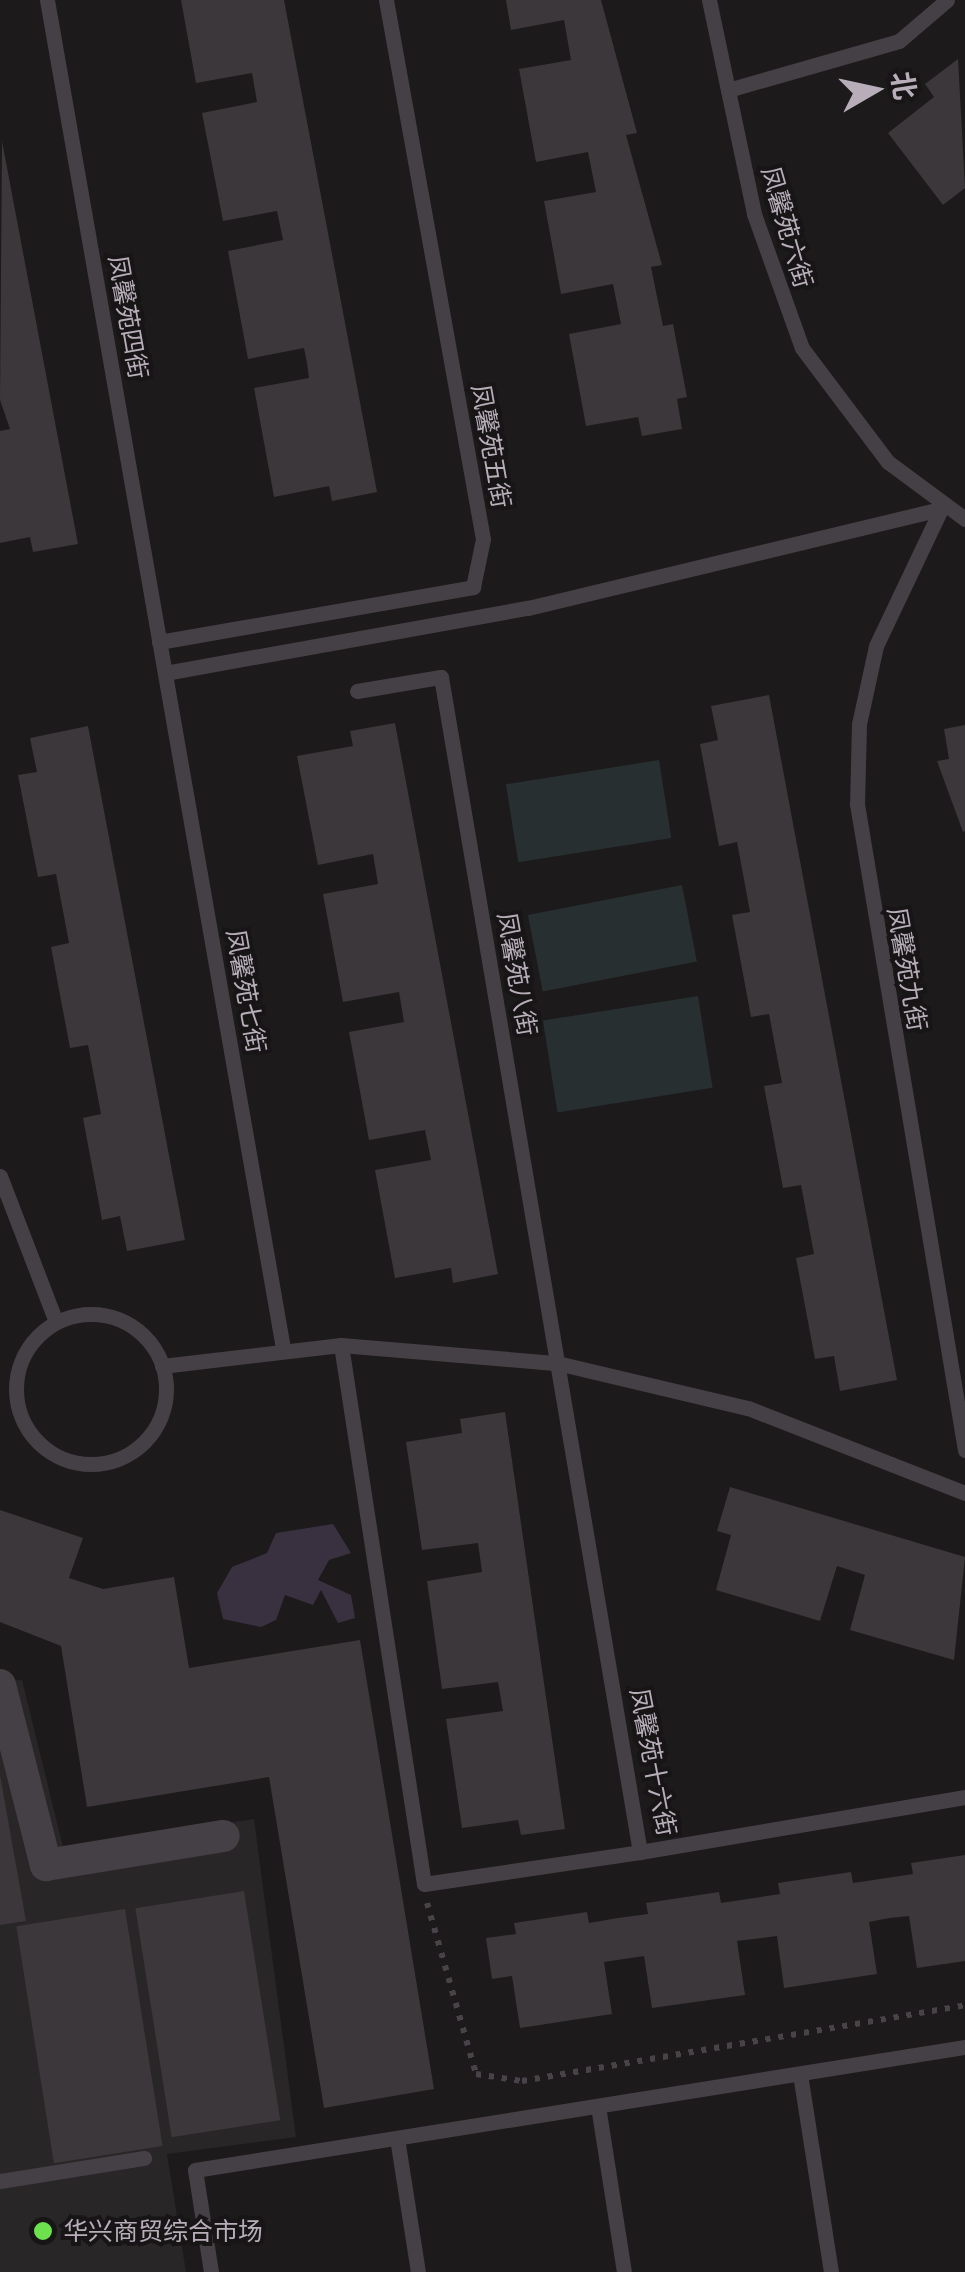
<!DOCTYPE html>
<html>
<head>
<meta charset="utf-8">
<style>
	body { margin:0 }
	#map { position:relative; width:965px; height:2272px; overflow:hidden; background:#1c1a1b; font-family:Manrope,"Noto Sans SC",sans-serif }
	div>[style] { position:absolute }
	.built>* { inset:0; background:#292628 }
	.green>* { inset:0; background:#282f30; transform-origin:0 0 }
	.water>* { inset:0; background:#39313f }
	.building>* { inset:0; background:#3b373a; transform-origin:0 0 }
	.path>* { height:6px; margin-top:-3px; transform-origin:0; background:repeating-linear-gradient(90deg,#484349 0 5px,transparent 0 13px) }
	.lane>* { height:15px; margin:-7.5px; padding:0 7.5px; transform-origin:7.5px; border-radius:7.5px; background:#454045 }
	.lane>.ring { margin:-7.5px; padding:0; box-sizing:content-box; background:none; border:15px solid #454045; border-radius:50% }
	.street>* { height:32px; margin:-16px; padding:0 16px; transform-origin:16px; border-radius:16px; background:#454045 }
	.dots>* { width:28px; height:28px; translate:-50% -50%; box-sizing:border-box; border:5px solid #171516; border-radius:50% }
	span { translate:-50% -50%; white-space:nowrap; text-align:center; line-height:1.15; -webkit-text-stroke:8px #171516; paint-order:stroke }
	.street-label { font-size:25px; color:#b8aeba }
	.poi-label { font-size:25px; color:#b8aeba }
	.left { translate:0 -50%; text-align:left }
	.north { position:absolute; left:825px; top:40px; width:100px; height:100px; -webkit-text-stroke:8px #171516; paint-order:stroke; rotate:81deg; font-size:28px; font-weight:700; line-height:40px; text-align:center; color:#b8aeba }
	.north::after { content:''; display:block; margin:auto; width:35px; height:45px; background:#b8aeba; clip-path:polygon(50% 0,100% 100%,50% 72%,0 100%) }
</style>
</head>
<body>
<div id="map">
	<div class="built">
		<i style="clip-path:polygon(22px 1680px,63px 1847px,254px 1819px,296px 2137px,167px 2154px,186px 2272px,0 2272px,0 1681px)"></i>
	</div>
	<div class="green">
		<i style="left:659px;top:760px;width:79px;height:155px;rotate:81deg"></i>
		<i style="left:682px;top:885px;width:78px;height:157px;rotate:79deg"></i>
		<i style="left:698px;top:996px;width:93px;height:157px;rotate:81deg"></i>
	</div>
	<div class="water">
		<i style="clip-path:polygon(333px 1524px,351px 1553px,329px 1560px,318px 1580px,351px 1595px,355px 1618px,338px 1623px,321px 1590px,313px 1605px,285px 1595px,276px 1620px,261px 1627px,223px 1619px,217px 1593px,232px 1567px,267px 1553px,276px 1533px)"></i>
	</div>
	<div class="building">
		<i style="clip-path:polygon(181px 0,284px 0,377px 492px,332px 501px,329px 486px,274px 497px,254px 388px,309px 378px,307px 363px,304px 348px,248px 359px,228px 251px,283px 240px,277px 211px,223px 221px,202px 113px,257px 102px,252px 73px,196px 83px)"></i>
		<i style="clip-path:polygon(506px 0,601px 0,637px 133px,626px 135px,662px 265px,651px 267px,663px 326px,673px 324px,687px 397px,677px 399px,682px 429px,642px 436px,638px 417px,586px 426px,569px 334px,621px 324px,613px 284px,561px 294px,544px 201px,596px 192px,588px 152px,536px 162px,519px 69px,571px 60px,564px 20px,511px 30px)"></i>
		<i style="clip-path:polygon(958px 59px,965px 188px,943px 205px,888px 133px,934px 97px,925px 84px)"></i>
		<i style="clip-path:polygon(2px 141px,78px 544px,33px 552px,30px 537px,0 543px,0 431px,10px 429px,0 400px)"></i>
		<i style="clip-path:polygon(769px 695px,897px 1380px,840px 1391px,834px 1356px,815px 1359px,796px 1258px,814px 1254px,801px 1185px,783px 1188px,764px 1086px,782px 1083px,769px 1014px,751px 1017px,732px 915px,750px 912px,737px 842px,719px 846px,700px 744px,718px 740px,711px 706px)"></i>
		<i style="clip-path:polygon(395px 723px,498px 1274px,453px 1283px,451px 1268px,395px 1278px,375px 1170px,431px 1160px,425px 1130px,369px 1140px,349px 1032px,404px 1022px,399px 992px,343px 1002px,323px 894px,378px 884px,373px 854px,318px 865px,297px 756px,353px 746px,350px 731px)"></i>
		<i style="clip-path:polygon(965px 725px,965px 831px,963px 832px,937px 761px,949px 759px,944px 729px)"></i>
		<i style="clip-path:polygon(88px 726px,185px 1240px,127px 1251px,120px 1216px,102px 1220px,83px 1118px,101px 1114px,88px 1045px,70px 1048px,51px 947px,69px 943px,56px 874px,38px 877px,18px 775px,37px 772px,30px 738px)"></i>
		<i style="clip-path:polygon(505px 1412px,565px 1829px,521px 1835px,518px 1820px,462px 1828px,446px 1719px,503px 1711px,498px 1682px,442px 1689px,427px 1581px,482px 1572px,478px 1543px,422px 1550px,406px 1442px,462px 1433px,460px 1419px)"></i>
		<i style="clip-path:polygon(730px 1487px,965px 1557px,954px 1660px,850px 1630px,865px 1575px,837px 1566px,820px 1621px,716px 1590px,731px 1535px,717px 1531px)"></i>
		<i style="clip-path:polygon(0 1510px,83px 1538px,69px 1578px,103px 1589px,174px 1577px,189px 1668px,360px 1640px,434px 2089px,324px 2108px,269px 1777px,87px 1807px,61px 1646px,0 1622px)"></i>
		<i style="clip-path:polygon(0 1775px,26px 1921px,0 1925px)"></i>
		<i style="clip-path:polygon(965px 1855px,965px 1961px,917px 1968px,909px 1916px,889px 1918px,869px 1922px,877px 1974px,784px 1988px,777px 1936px,737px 1941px,745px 1995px,652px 2008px,644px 1956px,604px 1962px,612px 2014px,520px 2028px,512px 1976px,492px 1979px,486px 1938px,516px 1934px,514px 1923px,587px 1912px,589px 1923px,618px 1918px,648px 1914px,646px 1903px,719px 1892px,721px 1903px,780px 1894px,778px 1883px,851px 1872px,853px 1883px,913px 1874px,911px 1863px)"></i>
		<i style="left:244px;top:1891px;width:232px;height:110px;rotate:81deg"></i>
		<i style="left:125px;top:1909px;width:240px;height:110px;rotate:81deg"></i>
	</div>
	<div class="path">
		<i style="left:427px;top:1903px;width:178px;rotate:74deg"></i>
		<i style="left:476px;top:2074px;width:47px;rotate:8.7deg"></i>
		<i style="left:522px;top:2081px;width:449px;rotate:-9.7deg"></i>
	</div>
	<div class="lane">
		<i style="left:47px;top:0;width:1369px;rotate:80.07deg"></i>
		<i style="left:709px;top:0;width:219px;rotate:78.1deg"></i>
		<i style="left:754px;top:214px;width:142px;rotate:70.3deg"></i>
		<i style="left:802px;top:348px;width:143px;rotate:53deg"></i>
		<i style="left:888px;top:462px;width:96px;rotate:36.5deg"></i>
		<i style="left:728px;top:90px;width:178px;rotate:-16deg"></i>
		<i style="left:899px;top:41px;width:63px;rotate:-40.5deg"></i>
		<i style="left:941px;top:509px;width:152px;rotate:115.4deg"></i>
		<i style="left:876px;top:646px;width:80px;rotate:102.3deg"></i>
		<i style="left:859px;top:724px;width:80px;rotate:91.4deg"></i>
		<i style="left:857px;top:804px;width:655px;rotate:80.51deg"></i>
		<i style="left:159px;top:642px;width:319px;rotate:-9.9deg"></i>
		<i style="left:473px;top:587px;width:49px;rotate:-78.2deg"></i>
		<i style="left:483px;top:539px;width:548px;rotate:-100.2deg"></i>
		<i style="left:165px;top:673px;width:369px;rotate:-10.2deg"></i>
		<i style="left:528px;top:608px;width:425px;rotate:-13.5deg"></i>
		<i style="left:357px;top:691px;width:85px;rotate:-9.5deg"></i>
		<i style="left:441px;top:677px;width:1192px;rotate:80.39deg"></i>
		<i style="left:640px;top:1852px;width:330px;rotate:-9.6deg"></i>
		<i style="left:0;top:1176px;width:156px;rotate:69deg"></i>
		<i class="ring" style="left:16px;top:1314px;width:135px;height:135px"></i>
		<i style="left:341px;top:1345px;width:545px;rotate:81.25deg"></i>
		<i style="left:424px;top:1884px;width:218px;rotate:-8.4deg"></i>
		<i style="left:162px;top:1366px;width:180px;rotate:-6.7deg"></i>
		<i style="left:341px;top:1345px;width:217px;rotate:4.8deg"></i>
		<i style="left:557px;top:1363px;width:196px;rotate:13.3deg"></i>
		<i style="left:748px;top:1408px;width:233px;rotate:21.4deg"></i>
		<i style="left:800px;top:2074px;width:200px;rotate:81.1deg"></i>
		<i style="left:598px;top:2106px;width:168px;rotate:81.1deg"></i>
		<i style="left:397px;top:2138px;width:136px;rotate:81.1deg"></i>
		<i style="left:0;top:2181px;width:146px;rotate:-9.1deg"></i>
		<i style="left:211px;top:2272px;width:103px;rotate:-98.9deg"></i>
		<i style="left:195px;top:2170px;width:780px;rotate:-9.08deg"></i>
	</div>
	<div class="street">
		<i style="left:0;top:1685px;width:186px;rotate:75.7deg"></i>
		<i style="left:46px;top:1865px;width:180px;rotate:-9.3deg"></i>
	</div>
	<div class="dots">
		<i style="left:43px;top:2231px;background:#6de04e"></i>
	</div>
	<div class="street-label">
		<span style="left:787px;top:227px;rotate:74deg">凤馨苑六街</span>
		<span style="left:128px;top:317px;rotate:80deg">凤馨苑四街</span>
		<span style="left:491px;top:446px;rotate:80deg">凤馨苑五街</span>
		<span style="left:907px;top:969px;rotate:80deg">凤馨苑九街</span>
		<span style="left:517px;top:974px;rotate:80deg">凤馨苑八街</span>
		<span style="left:246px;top:991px;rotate:80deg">凤馨苑七街</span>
		<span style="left:653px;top:1762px;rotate:79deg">凤馨苑十六街</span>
	</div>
	<div class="poi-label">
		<span class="left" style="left:63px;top:2231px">华兴商贸综合市场</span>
	</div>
	<div class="north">北</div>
</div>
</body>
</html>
